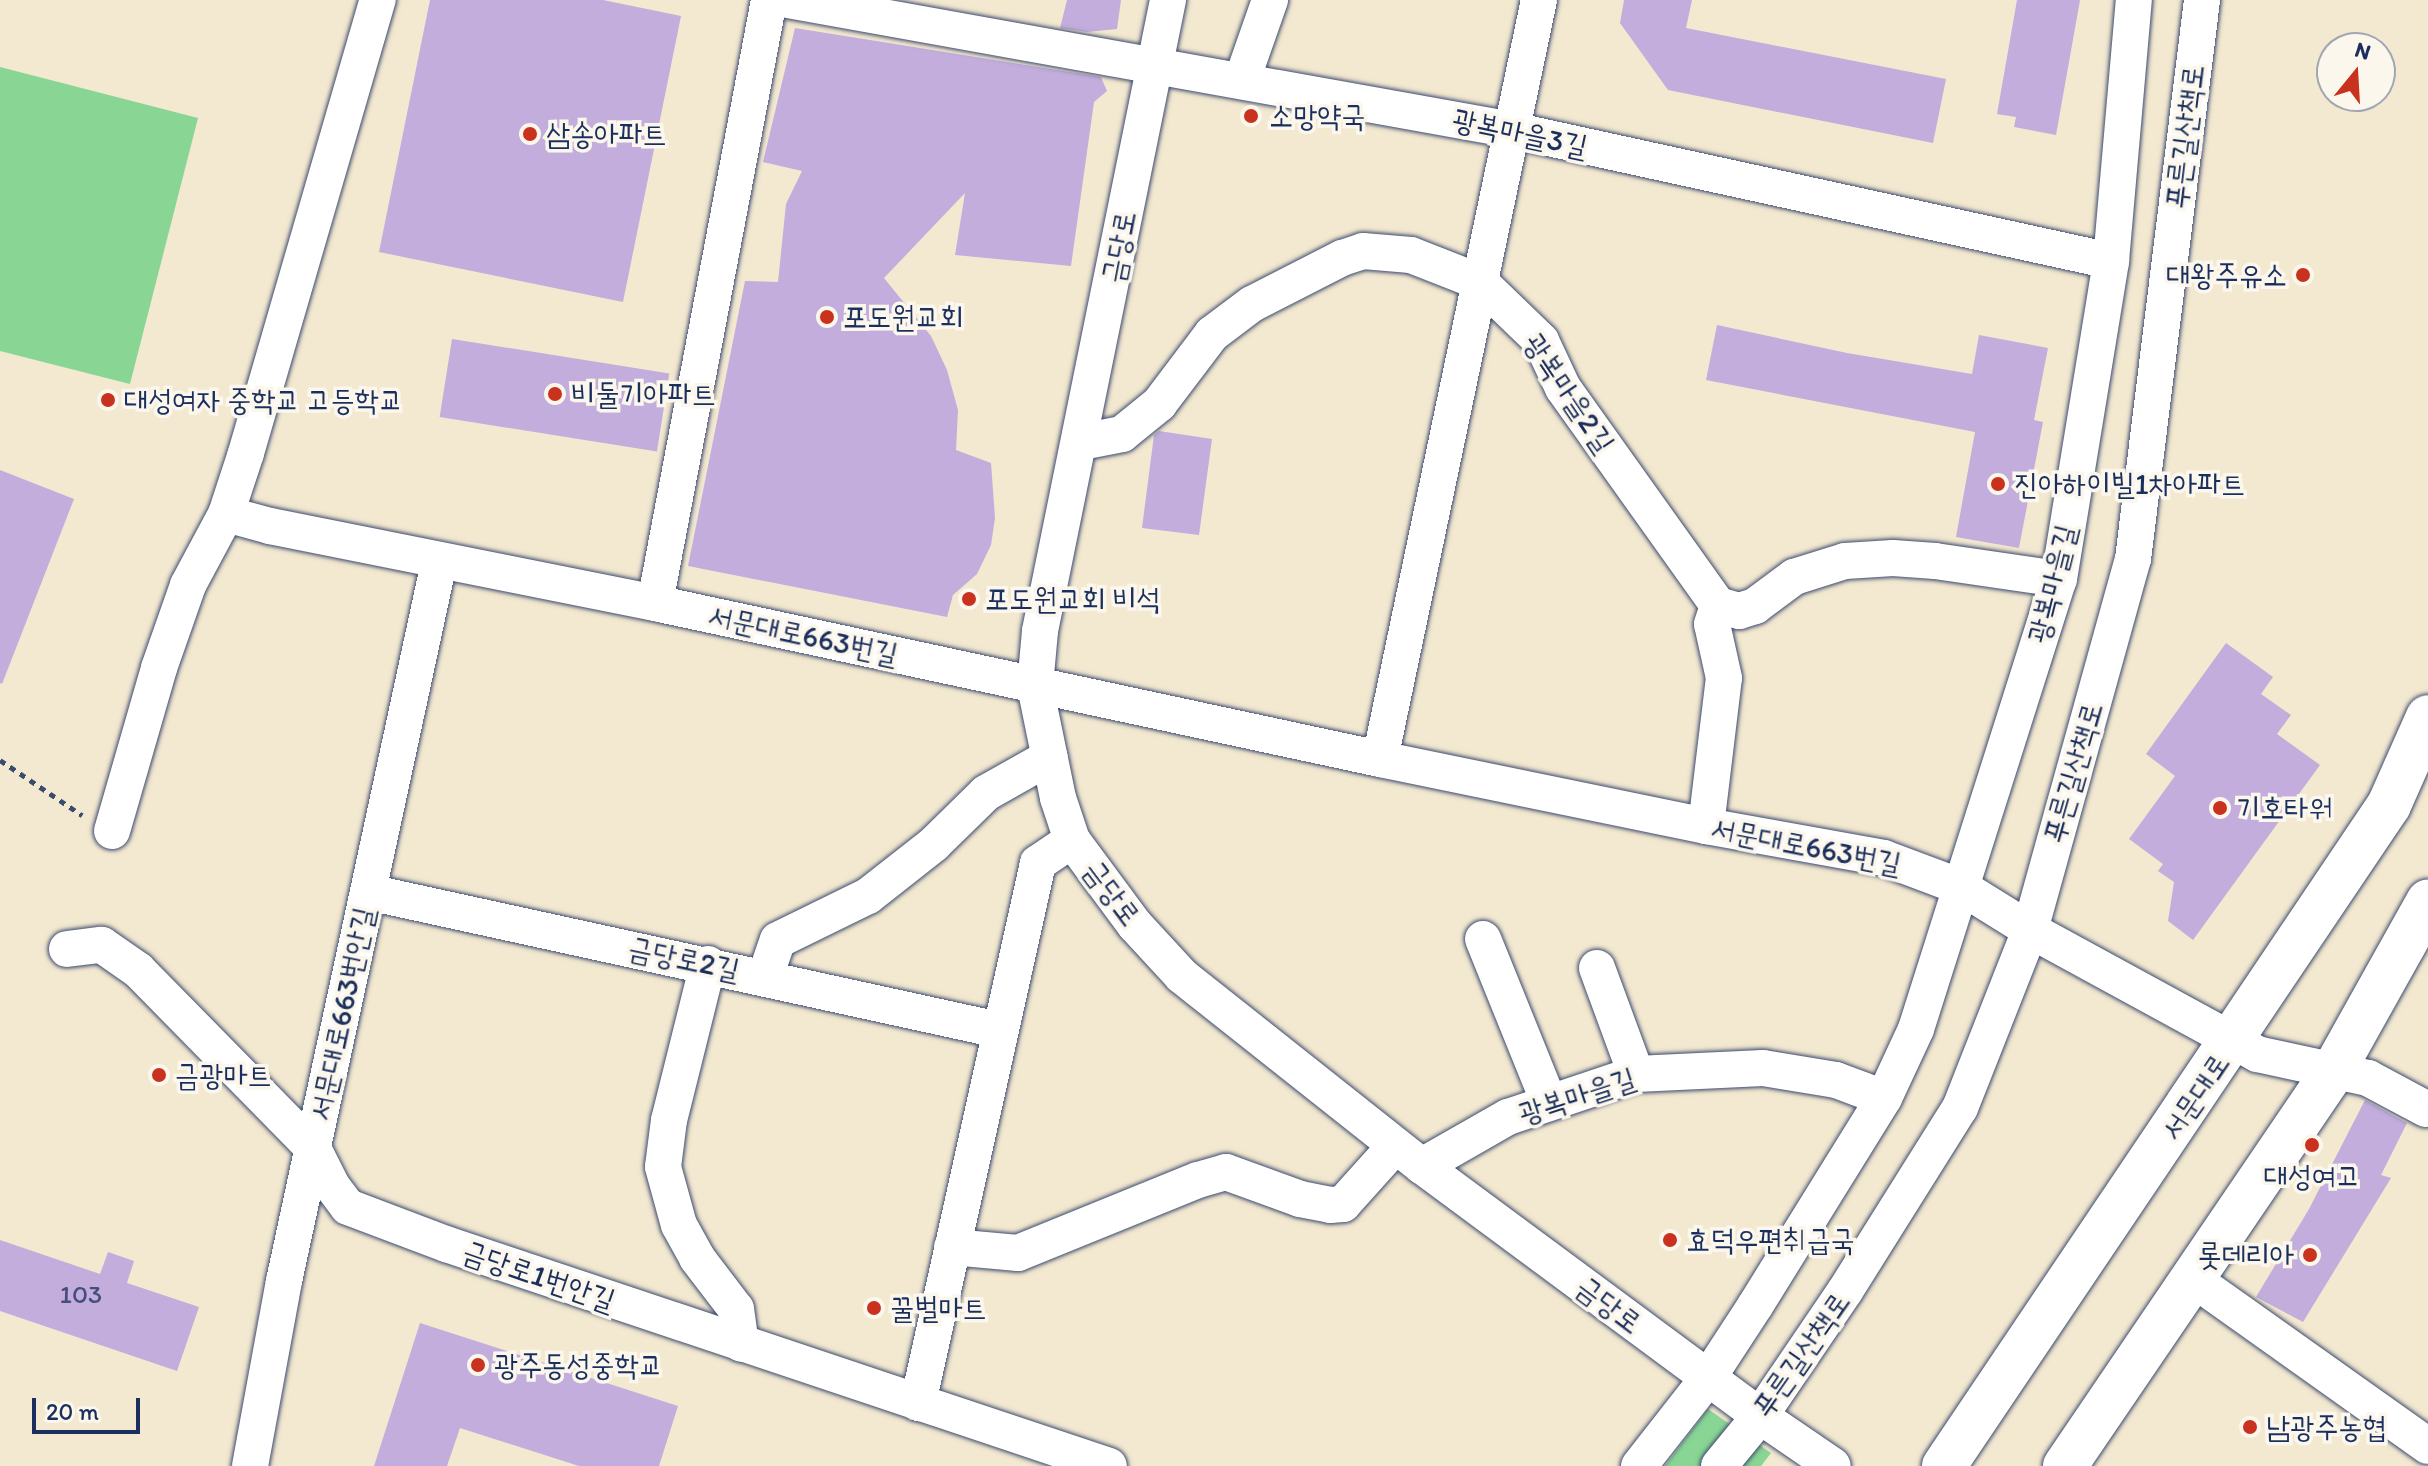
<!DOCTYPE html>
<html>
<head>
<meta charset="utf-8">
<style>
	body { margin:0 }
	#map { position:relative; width:2428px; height:1466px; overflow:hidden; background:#f3e8d0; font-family:Itim,"Poor Story",sans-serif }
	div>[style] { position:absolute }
	.green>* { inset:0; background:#89d694 }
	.building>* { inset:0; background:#c2addc; transform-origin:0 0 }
	.path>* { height:5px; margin-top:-2.5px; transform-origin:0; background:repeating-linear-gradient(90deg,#3b4b6f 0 6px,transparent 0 12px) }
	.roads { filter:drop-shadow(0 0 2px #3b4b6f) drop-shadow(0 0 2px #3b4b6f) }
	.minor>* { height:36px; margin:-18px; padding:0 18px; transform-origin:18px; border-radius:18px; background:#fff }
	.major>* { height:44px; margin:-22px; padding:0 22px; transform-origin:22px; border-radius:22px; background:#fff }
	.dots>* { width:22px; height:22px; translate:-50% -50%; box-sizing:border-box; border:4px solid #fbf7ec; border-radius:50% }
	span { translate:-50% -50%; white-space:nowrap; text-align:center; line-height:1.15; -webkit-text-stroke:7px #fbf7ec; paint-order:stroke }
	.number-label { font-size:26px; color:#454e7e }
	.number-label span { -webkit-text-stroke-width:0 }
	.poi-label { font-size:30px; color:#1b2f5e }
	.left { translate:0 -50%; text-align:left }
	.right { translate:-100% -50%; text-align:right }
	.street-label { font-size:30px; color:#1b2f5e }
	.north { position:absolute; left:2316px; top:32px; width:80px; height:80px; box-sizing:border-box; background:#fbf7ec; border:2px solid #a1a7b3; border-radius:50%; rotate:18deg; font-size:22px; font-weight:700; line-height:32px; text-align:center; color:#1b2f5e }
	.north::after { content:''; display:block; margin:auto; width:28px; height:36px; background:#c8321e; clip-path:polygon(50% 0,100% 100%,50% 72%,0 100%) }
	.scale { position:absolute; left:32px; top:1398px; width:108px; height:36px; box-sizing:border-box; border:4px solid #1b2f5e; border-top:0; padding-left:10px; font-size:24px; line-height:28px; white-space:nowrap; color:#1b2f5e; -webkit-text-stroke:6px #fbf7ec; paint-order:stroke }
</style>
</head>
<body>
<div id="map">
	<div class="green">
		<i style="clip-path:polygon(0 67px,198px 118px,130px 384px,0 351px)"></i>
		<i style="clip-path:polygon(1708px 1409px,1771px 1453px,1761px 1466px,1665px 1466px)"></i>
	</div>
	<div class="building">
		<i style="clip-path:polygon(430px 0,603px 0,681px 16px,623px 302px,379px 252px)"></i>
		<i style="clip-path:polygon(1067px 0,1121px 0,1117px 29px,1087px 32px,1060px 28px)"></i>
		<i style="clip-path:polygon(1624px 0,1692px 0,1686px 28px,1946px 79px,1933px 143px,1668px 90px,1620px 23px)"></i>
		<i style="clip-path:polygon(2017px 0,2080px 0,2056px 135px,2014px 127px,2016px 117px,1997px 114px)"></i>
		<i style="clip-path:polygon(795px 28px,1101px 77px,1107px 91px,1094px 102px,1071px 266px,955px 255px,965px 193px,884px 278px,931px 336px,947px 370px,958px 410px,956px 450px,991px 463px,995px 518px,991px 545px,977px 574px,953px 595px,947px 617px,688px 566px,745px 281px,778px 282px,786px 204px,802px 171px,763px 162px)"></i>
		<i style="clip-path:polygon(1717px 325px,1847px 353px,1972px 374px,1979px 335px,2048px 348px,2034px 420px,2043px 422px,2019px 548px,1956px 537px,1975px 432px,1706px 380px)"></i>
		<i style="left:452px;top:339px;width:220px;height:79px;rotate:9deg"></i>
		<i style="clip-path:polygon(1159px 431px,1212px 439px,1199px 535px,1142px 528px,1154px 435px)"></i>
		<i style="clip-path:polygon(0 470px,74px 499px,2px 684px,0 683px)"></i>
		<i style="clip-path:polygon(2226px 643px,2273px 677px,2261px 694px,2291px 715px,2277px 734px,2320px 765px,2193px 940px,2168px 921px,2174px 882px,2158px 871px,2163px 864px,2129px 839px,2175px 776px,2146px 754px)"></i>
		<i style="clip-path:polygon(2365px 1100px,2407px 1123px,2381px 1175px,2391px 1178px,2303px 1322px,2256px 1297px,2309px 1209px)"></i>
		<i style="clip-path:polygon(0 1240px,100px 1274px,108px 1252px,134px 1261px,127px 1283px,199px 1307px,177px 1371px,0 1311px)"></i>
		<i style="clip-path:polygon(420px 1323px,678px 1406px,659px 1466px,579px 1466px,460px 1428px,447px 1466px,374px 1466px)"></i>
	</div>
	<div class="path">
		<i style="left:0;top:760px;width:99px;rotate:33.9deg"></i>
	</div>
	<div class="roads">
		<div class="minor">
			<i style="left:788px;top:0;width:736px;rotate:10.18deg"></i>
			<i style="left:1512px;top:130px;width:613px;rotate:12.34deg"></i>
			<i style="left:1168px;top:0;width:644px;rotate:101.47deg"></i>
			<i style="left:1040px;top:631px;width:55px;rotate:95.2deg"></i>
			<i style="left:1035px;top:686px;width:114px;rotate:78.4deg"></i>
			<i style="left:1058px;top:798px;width:44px;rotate:71.6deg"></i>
			<i style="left:1072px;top:840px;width:106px;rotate:53.5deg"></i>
			<i style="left:1135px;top:925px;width:69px;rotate:47.3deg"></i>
			<i style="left:1182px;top:976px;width:306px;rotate:38.4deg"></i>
			<i style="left:1422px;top:1166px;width:420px;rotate:36.5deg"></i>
			<i style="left:1760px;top:1416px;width:88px;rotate:34.4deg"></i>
			<i style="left:1242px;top:80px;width:85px;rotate:-70.7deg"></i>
			<i style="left:1081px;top:442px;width:42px;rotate:-11deg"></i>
			<i style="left:1122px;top:434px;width:48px;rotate:-39deg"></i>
			<i style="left:1159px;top:404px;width:88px;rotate:-52.9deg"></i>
			<i style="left:1212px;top:334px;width:50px;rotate:-36.9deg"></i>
			<i style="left:1252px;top:304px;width:101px;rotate:-27.1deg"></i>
			<i style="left:1342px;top:258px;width:22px;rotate:-18deg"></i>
			<i style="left:1363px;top:251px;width:48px;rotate:4.8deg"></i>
			<i style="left:1411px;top:255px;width:74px;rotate:21.4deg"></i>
			<i style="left:1480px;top:282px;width:85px;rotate:44deg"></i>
			<i style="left:1541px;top:341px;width:52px;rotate:64.9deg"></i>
			<i style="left:1563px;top:388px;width:267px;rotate:54.5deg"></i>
			<i style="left:1718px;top:605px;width:22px;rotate:16deg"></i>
			<i style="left:1739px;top:611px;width:17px;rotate:-17deg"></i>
			<i style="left:1755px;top:606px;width:49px;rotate:-36.6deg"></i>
			<i style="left:1794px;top:577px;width:53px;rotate:-17.4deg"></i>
			<i style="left:1845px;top:561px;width:48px;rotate:-3.6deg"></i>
			<i style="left:1893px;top:558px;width:42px;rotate:4.1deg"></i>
			<i style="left:1935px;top:561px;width:125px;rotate:8.3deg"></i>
			<i style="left:226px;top:514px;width:46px;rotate:15.3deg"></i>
			<i style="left:270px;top:526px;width:402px;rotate:11.3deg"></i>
			<i style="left:664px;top:605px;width:732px;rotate:12.14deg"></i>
			<i style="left:1380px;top:759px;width:333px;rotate:11.6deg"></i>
			<i style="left:1706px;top:826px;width:181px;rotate:10.2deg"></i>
			<i style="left:1884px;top:858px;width:82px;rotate:20.6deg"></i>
			<i style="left:1961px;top:887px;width:81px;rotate:31.9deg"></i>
			<i style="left:2030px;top:930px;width:259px;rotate:28.6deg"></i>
			<i style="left:2257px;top:1054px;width:114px;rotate:12.2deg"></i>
			<i style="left:2368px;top:1078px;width:66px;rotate:28.1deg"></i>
			<i style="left:655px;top:603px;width:614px;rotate:-79.29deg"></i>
			<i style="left:1380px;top:759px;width:775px;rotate:-78.17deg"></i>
			<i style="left:1706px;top:826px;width:149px;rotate:-83.1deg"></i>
			<i style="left:1724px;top:678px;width:55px;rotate:-102.5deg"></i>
			<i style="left:1712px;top:624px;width:20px;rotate:-72deg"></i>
			<i style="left:112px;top:831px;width:170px;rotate:-73.9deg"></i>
			<i style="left:159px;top:668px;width:88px;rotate:-70.7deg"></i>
			<i style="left:188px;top:585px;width:81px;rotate:-61.8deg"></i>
			<i style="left:226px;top:514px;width:64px;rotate:-71.8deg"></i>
			<i style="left:246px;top:453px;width:472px;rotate:-73.8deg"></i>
			<i style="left:368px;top:892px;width:646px;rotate:12.34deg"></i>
			<i style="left:1483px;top:939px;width:176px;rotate:68deg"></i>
			<i style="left:67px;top:949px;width:35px;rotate:-7deg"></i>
			<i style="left:102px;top:945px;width:44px;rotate:34.8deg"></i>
			<i style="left:138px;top:970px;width:250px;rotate:45.5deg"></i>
			<i style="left:313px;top:1148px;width:42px;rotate:63.4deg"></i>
			<i style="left:332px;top:1186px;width:26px;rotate:53deg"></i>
			<i style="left:348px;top:1207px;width:105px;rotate:20.7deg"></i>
			<i style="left:446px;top:1244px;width:699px;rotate:18.51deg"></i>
			<i style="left:708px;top:964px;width:161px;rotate:104deg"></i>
			<i style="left:669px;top:1120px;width:47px;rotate:97.3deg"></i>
			<i style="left:663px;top:1167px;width:60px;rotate:74.6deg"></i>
			<i style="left:679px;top:1225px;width:38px;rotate:61deg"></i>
			<i style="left:697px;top:1258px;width:64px;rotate:52.6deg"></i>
			<i style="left:736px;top:1309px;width:35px;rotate:82deg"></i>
			<i style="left:1597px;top:968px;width:113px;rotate:69.8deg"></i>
			<i style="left:765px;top:977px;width:39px;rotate:-71deg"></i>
			<i style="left:778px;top:940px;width:100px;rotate:-26.1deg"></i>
			<i style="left:868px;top:896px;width:84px;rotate:-38.2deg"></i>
			<i style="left:934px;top:844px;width:73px;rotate:-44.4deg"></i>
			<i style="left:986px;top:793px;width:73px;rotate:-29.4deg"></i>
			<i style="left:1422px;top:1166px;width:99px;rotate:-29.7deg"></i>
			<i style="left:1508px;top:1117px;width:135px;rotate:-18.6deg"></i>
			<i style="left:1636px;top:1074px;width:127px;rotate:-2.7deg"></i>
			<i style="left:1763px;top:1068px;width:74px;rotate:9.3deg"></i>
			<i style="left:1836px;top:1080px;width:51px;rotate:20.6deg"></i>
			<i style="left:952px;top:1247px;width:66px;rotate:5.2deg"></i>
			<i style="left:1018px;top:1253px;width:194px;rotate:-22.1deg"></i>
			<i style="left:1198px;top:1180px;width:29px;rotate:-16deg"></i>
			<i style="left:1226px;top:1172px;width:79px;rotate:20deg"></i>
			<i style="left:1300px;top:1199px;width:31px;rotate:11deg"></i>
			<i style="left:1330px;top:1205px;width:13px;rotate:-4deg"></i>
			<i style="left:1343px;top:1204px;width:78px;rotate:-48.1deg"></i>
			<i style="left:2193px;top:1279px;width:288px;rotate:35.4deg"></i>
			<i style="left:918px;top:1403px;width:553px;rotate:-77.47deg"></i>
			<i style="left:1038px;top:863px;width:41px;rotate:-34.1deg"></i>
			<i style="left:250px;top:1466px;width:188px;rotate:-79.6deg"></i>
			<i style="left:284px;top:1281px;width:736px;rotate:-77.83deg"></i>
			<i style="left:1639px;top:1466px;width:112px;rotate:-51.9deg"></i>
			<i style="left:1708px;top:1378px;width:86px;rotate:-56.9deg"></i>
			<i style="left:1755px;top:1306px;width:245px;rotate:-58.2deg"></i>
			<i style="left:1884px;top:1098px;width:76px;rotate:-65.1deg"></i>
			<i style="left:1916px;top:1029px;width:472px;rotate:-72.4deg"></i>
			<i style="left:2059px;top:579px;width:322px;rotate:-80.7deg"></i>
			<i style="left:2111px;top:261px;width:262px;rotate:-85deg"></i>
			<i style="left:1719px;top:1466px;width:65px;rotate:-50.6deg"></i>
			<i style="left:1760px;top:1416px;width:151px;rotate:-55.8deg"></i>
			<i style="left:1845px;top:1291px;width:216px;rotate:-57.9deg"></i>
			<i style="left:1960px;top:1108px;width:191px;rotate:-68.5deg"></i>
			<i style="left:2030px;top:930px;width:385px;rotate:-74.5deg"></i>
			<i style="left:2133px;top:559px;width:563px;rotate:-82.96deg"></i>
		</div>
		<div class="major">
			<i style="left:1944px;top:1466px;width:797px;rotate:-56.05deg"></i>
			<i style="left:2389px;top:805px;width:96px;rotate:-66.1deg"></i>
			<i style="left:2065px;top:1466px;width:479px;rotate:-55.8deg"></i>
			<i style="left:2334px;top:1070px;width:193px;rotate:-60.8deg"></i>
		</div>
	</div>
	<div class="dots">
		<i style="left:1251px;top:116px;background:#c8321e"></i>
		<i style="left:530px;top:134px;background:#c8321e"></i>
		<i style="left:2303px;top:275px;background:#c8321e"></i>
		<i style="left:827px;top:317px;background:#c8321e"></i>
		<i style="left:555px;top:394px;background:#c8321e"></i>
		<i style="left:108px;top:400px;background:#c8321e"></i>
		<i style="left:1998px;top:484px;background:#c8321e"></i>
		<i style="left:969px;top:599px;background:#c8321e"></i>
		<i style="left:2220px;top:808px;background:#c8321e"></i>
		<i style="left:159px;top:1075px;background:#c8321e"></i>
		<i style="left:2312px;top:1145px;background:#c8321e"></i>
		<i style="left:1670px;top:1240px;background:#c8321e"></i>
		<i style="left:2310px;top:1255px;background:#c8321e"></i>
		<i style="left:874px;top:1308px;background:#c8321e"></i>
		<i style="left:478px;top:1365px;background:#c8321e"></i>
		<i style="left:2250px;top:1427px;background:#c8321e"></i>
	</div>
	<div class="number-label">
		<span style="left:81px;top:1295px">103</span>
	</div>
	<div class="poi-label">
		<span class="left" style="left:1269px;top:116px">소망약국</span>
		<span class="left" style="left:546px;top:134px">삼송아파트</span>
		<span class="right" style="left:2287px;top:275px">대왕주유소</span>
		<span class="left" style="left:843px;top:317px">포도원교회</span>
		<span class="left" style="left:571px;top:394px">비둘기아파트</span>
		<span class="left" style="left:124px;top:400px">대성여자 중학교 고등학교</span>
		<span class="left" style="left:2014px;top:484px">진아하이빌1차아파트</span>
		<span class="left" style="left:985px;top:599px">포도원교회 비석</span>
		<span class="left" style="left:2236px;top:808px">기호타워</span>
		<span class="left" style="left:175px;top:1075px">금광마트</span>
		<span style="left:2312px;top:1176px">대성여고</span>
		<span class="left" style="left:1686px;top:1240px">효덕우편취급국</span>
		<span class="right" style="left:2294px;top:1255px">롯데리아</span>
		<span class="left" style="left:890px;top:1308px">꿀벌마트</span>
		<span class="left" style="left:494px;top:1365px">광주동성중학교</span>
		<span class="left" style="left:2266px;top:1427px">남광주농협</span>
	</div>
	<div class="street-label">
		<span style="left:1520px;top:133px;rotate:12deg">광복마을3길</span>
		<span style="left:2185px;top:137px;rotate:-83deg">푸른길산책로</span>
		<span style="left:1119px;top:247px;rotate:-79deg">금당로</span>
		<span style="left:1569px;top:393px;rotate:56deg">광복마을2길</span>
		<span style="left:2052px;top:584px;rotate:-76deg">광복마을길</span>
		<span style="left:803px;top:635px;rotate:12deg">서문대로663번길</span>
		<span style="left:2073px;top:773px;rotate:-74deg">푸른길산책로</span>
		<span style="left:1806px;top:846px;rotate:11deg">서문대로663번길</span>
		<span style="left:1112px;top:893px;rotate:53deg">금당로</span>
		<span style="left:684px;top:959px;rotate:12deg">금당로2길</span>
		<span style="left:342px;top:1014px;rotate:-78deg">서문대로663번안길</span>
		<span style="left:1577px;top:1096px;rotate:-18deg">광복마을길</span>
		<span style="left:2195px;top:1097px;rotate:-56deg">서문대로</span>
		<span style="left:539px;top:1276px;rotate:19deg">금당로1번안길</span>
		<span style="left:1609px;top:1305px;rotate:37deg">금당로</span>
		<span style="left:1801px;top:1355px;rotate:-55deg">푸른길산책로</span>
	</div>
	<div class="north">N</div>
	<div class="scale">20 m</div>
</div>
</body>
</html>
